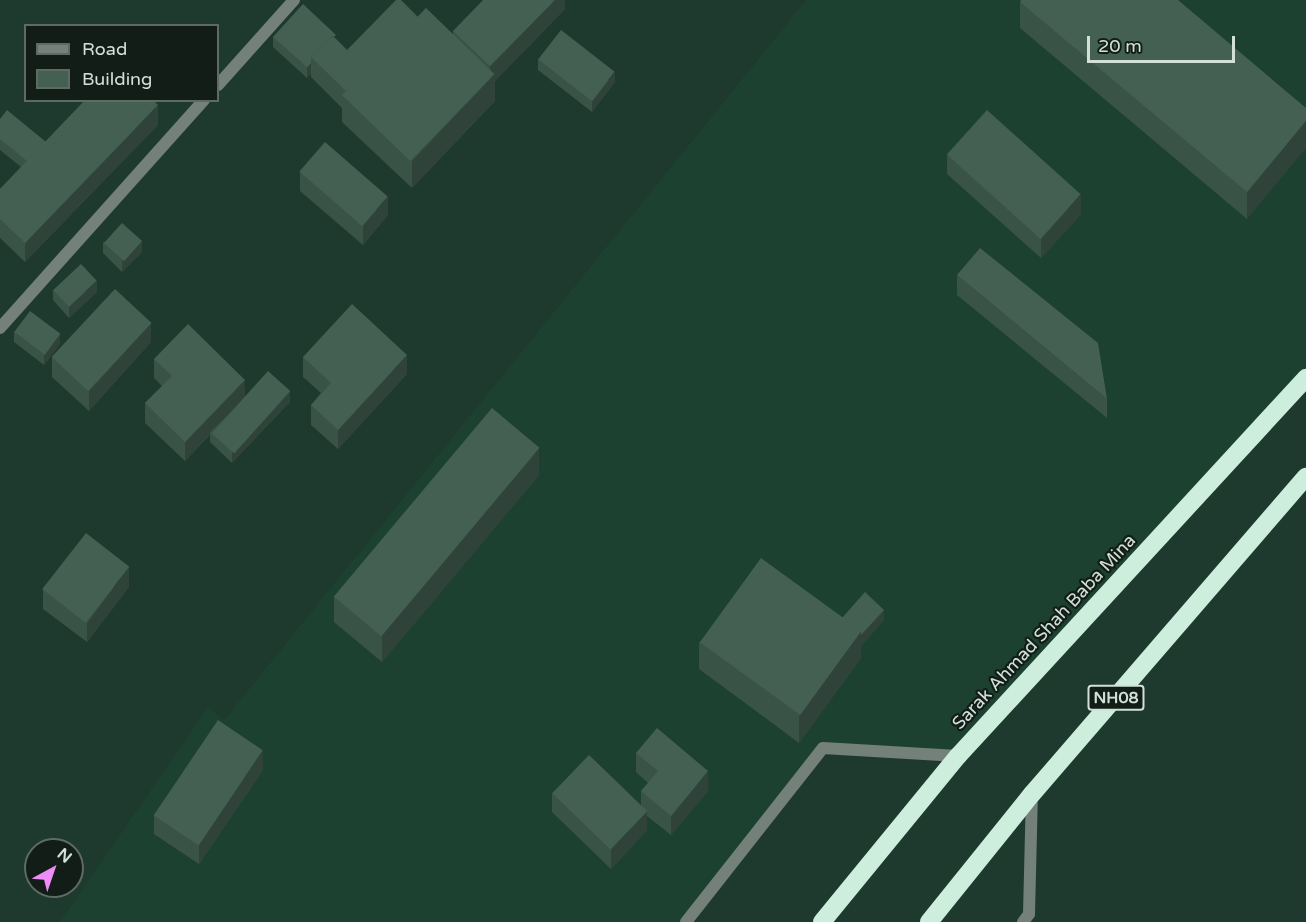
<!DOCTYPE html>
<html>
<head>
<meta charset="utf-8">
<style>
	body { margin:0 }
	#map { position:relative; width:1306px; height:922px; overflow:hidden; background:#1e392d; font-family:"Varela Round",sans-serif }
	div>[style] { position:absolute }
	.built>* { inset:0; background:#1d4131 }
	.street>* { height:12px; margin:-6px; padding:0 6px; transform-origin:6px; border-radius:6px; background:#74817a }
	.highway>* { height:18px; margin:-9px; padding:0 9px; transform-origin:9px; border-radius:9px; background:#cdeddd }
	.wall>* { inset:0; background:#3a5347 }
	.shaded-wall>* { inset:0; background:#30433a }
	.building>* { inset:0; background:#446053; transform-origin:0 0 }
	span { translate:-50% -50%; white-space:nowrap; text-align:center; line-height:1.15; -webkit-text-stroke:4.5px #121d18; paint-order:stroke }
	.shield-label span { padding:2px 4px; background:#121d18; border:2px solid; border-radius:4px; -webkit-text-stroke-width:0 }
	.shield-label { font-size:16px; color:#d1e1d9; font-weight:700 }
	.street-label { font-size:18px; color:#d1e1d9 }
	.legend { position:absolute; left:24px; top:24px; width:195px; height:78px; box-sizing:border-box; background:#121d18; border:2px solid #5e6b65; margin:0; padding:8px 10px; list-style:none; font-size:18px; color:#d1e1d9 }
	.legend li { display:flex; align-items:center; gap:12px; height:30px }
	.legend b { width:30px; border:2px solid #5e6b65 }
	.north { position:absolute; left:24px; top:838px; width:60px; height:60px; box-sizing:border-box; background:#121d18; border:2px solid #5e6b65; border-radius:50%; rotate:40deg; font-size:16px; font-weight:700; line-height:24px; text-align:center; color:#d1e1d9 }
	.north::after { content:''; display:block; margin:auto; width:21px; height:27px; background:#ee8cf8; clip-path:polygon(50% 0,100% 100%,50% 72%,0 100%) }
	.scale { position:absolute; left:1087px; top:36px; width:148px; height:27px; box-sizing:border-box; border:3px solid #d1e1d9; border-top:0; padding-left:8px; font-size:18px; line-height:21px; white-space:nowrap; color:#d1e1d9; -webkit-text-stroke:4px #121d18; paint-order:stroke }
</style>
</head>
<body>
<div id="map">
	<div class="built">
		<i style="clip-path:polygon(806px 0,1306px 0,1306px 378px,958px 756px,823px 748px,686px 922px,60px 922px,208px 707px,224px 720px)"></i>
	</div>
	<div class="street">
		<i style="left:218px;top:85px;width:114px;rotate:-48.2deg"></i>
		<i style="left:0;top:328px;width:306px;rotate:-48.2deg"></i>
		<i style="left:686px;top:922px;width:221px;rotate:-51.8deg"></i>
		<i style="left:823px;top:748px;width:135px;rotate:3.4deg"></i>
		<i style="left:1023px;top:922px;width:10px;rotate:-53deg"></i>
		<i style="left:1029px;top:914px;width:120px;rotate:-88.6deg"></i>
	</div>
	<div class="highway">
		<i style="left:822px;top:922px;width:215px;rotate:-50.7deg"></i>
		<i style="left:958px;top:756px;width:514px;rotate:-47.37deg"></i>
		<i style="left:929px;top:922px;width:164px;rotate:-51.2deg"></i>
		<i style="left:1032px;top:794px;width:419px;rotate:-49.2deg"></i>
	</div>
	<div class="wall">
		<i style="clip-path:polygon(565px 0,565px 9px,495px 81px,495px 101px,412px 188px,342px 122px,342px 108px,311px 77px,311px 73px,307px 78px,273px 47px,273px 37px,336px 39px,347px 50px,418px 17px,453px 34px,453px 31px)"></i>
		<i style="clip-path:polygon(1020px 2px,1306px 108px,1247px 219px,1020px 28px)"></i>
		<i style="clip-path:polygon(538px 59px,615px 82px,592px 112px,538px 70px)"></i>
		<i style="clip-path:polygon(0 119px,46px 142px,158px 125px,25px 262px,0 238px,0 189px,21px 167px,0 150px)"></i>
		<i style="clip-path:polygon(947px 155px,1081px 214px,1041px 258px,947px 174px)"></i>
		<i style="clip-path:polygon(300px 172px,388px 215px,363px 245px,300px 191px)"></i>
		<i style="clip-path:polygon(103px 242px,142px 252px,122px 272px,103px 253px)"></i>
		<i style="clip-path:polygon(957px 275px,1107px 399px,1107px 418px,957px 295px)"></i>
		<i style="clip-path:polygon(53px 290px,97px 292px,69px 318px,53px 300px)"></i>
		<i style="clip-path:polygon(14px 331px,60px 344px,44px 365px,14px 342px)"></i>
		<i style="clip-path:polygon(151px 342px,89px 411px,52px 377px,52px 358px)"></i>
		<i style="clip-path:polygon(303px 357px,407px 374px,338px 449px,311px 425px,311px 405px,321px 393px,303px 377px)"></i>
		<i style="clip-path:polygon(154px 359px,245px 396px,290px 402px,232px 463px,210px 442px,210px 435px,185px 461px,145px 423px,145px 403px,162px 386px,154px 378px)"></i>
		<i style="clip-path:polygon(539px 475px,382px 662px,334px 622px,334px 596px)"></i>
		<i style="clip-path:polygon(129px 587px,87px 642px,43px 609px,43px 589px)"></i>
		<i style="clip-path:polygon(884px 620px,861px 646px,861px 658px,799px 743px,699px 669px,699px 642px)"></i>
		<i style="clip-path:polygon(636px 753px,708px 791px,671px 835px,647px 816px,647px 830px,611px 869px,552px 812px,552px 793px,641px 805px,641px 791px,648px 783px,636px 772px)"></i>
		<i style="clip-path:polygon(263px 770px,199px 864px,154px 834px,154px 815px)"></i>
	</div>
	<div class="shaded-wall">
		<i style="clip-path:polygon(555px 0,565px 0,565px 9px,495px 81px,495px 101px,412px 188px,412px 161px,490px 79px,490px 66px)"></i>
		<i style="clip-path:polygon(311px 63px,311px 73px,307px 78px,307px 67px)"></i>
		<i style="clip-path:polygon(615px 72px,615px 82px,592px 112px,592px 102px)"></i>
		<i style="clip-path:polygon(158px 105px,158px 125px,25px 262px,25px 243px)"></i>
		<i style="clip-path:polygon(1306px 121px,1306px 148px,1247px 219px,1247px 192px)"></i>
		<i style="clip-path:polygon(1081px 194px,1081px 214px,1041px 258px,1041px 239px)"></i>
		<i style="clip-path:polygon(388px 196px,388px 215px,363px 245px,363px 226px)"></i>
		<i style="clip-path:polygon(142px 241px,142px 252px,122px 272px,122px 261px)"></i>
		<i style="clip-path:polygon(97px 281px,97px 292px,69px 318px,69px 307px)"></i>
		<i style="clip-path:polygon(151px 323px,151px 342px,89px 411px,89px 391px)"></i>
		<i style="clip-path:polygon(60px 334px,60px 344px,44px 365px,44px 355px)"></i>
		<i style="clip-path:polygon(407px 355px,407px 374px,338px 449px,338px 430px)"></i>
		<i style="clip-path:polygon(245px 380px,245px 399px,210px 432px,210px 435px,185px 461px,185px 442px)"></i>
		<i style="clip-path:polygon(290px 391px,290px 402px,232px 463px,232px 452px)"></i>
		<i style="clip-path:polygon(539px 448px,539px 475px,382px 662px,382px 635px)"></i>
		<i style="clip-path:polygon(129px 567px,129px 587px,87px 642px,87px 623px)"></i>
		<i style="clip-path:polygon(884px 610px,884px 620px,861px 646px,861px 658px,799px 743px,799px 716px,861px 631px)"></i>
		<i style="clip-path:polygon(263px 750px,263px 770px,199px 864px,199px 845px)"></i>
		<i style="clip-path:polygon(708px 771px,708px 791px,671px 835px,671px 816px)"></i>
		<i style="clip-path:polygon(647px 811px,647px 830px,611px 869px,611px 849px)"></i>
	</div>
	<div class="building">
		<i style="clip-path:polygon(396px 0,401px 0,418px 17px,346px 91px,311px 57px,333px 36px,347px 50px)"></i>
		<i style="clip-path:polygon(483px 0,555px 0,490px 66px,453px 31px)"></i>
		<i style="clip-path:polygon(1021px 0,1178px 0,1306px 108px,1306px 121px,1247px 192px,1020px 2px)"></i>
		<i style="clip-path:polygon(303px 4px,336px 35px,334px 37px,333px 36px,311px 57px,311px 63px,307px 67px,273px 37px)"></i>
		<i style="left:426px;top:8px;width:95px;height:121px;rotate:44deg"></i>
		<i style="left:561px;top:30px;width:68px;height:37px;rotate:38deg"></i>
		<i style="clip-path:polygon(85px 100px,153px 100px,158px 105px,25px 243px,0 219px,0 189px)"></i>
		<i style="clip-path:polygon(7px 110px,46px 142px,27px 161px,0 139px,0 119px)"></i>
		<i style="left:987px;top:110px;width:126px;height:60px;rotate:42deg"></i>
		<i style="left:325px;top:142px;width:83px;height:39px;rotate:41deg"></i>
		<i style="left:122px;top:223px;width:27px;height:27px;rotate:42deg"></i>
		<i style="clip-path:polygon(980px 248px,1098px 343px,1107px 399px,957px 275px)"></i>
		<i style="left:81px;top:264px;width:23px;height:38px;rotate:47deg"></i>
		<i style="left:115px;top:289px;width:50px;height:93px;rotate:43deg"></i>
		<i style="clip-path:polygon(352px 304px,407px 355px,338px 430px,311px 405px,331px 383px,303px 357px)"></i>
		<i style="left:30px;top:311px;width:38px;height:26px;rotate:37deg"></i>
		<i style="clip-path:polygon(188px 324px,245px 380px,185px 442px,145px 403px,172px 376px,154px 359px)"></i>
		<i style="left:268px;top:371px;width:30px;height:84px;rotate:42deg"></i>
		<i style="left:492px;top:408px;width:62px;height:246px;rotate:40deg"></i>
		<i style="left:86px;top:533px;width:55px;height:71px;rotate:38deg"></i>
		<i style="left:761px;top:558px;width:124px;height:104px;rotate:36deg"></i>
		<i style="clip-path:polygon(865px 592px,884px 610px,861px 635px,861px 631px,842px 618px)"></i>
		<i style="left:218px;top:720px;width:54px;height:115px;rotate:34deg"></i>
		<i style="clip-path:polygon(657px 728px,708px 771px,671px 816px,641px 791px,658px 771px,636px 753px)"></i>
		<i style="left:589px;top:755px;width:81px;height:53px;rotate:44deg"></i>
	</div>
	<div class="shield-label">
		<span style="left:1116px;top:698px">NH08</span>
	</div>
	<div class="street-label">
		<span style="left:1044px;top:632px;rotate:-47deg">Sarak Ahmad Shah Baba Mina</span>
	</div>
	<ul class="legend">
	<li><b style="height:8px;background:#74817a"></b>Road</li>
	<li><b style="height:16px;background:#446053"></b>Building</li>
	</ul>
	<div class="north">N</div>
	<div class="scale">20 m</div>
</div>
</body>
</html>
